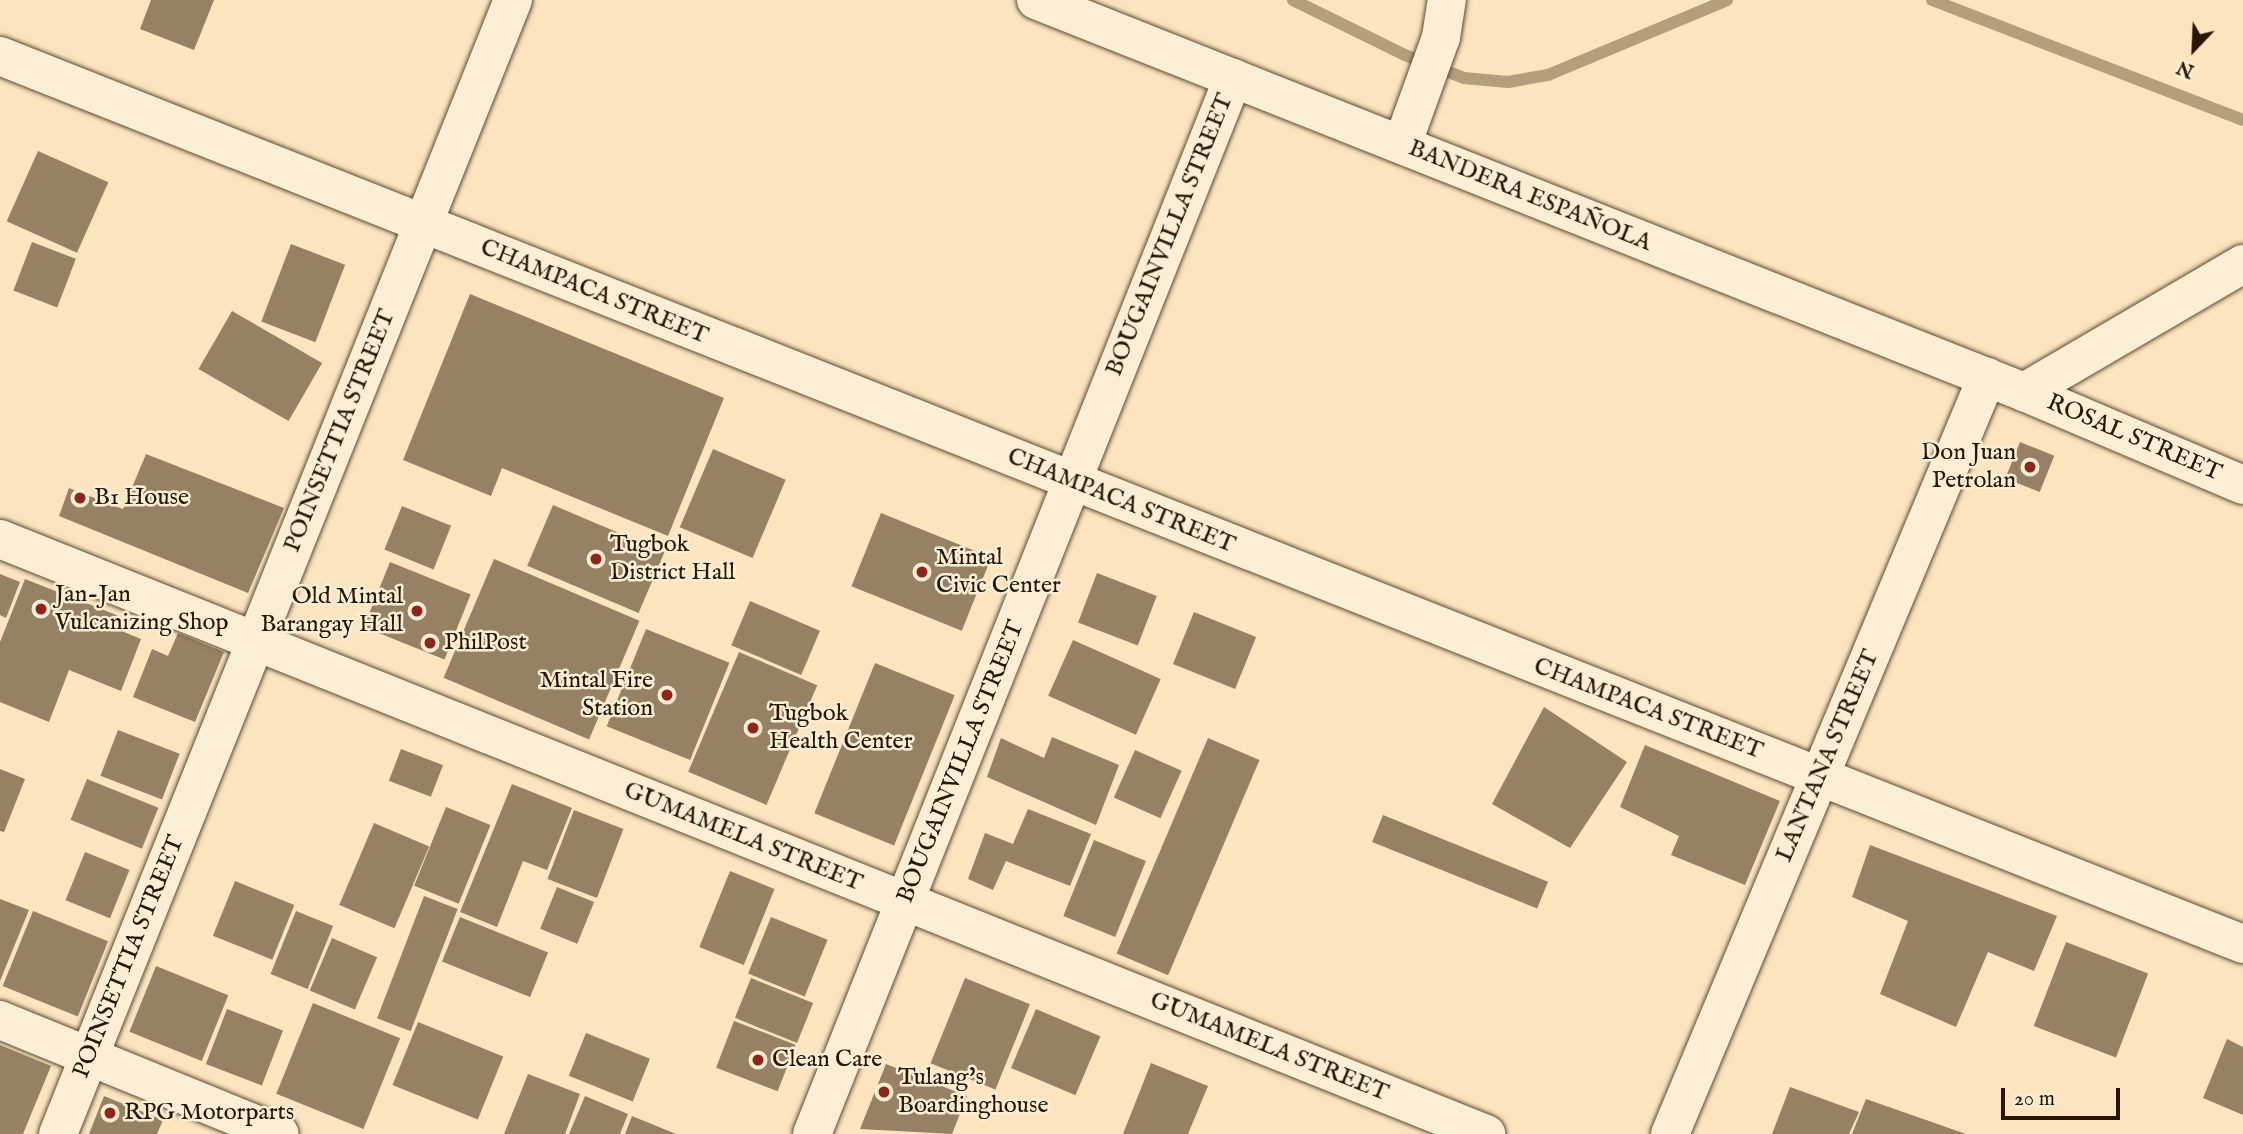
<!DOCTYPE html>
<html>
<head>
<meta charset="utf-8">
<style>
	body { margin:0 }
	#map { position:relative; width:2243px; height:1134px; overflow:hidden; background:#fbe4be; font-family:"IM FELL English",serif }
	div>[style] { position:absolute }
	.stream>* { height:12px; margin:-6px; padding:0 6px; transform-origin:6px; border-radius:6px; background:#b39e7e }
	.building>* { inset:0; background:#968164; transform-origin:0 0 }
	.roads { filter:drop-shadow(0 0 2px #5d4a31) drop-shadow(0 0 2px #5d4a31) }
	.minor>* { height:38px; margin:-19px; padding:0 19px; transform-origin:19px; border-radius:19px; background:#fcedd5 }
	.tertiary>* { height:38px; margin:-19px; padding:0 19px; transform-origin:19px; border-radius:19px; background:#fcedd5 }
	.dots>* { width:19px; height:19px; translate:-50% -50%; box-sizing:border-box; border:4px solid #fcedd5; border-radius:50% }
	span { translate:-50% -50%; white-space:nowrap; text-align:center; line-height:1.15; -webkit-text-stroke:5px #fcedd5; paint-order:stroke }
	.street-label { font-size:24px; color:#281602 }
	.poi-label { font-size:24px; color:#281602 }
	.right { translate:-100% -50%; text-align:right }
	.left { translate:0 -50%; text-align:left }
	.north { position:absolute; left:2159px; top:14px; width:70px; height:70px; -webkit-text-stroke:5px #fcedd5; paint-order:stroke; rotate:203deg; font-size:19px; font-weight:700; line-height:28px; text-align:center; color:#281602 }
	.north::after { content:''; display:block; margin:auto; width:24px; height:32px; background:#281602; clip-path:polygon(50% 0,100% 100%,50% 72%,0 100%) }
	.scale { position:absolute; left:2001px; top:1088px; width:119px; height:32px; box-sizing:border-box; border:4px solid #281602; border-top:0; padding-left:9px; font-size:21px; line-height:24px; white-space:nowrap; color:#281602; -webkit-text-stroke:5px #fcedd5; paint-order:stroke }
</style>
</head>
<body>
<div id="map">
	<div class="stream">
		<i style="left:1293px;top:0;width:125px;rotate:26.2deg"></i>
		<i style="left:1405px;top:55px;width:63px;rotate:21.3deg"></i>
		<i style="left:1464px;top:78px;width:44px;rotate:5.2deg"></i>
		<i style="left:1508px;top:82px;width:41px;rotate:-9.9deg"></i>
		<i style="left:1548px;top:75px;width:194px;rotate:-22.7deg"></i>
		<i style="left:1932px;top:0;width:333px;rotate:21.1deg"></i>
	</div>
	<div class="building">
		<i style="clip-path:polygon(151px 0,214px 0,194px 50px,140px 29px)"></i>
		<i style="left:38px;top:151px;width:77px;height:77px;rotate:24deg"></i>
		<i style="left:32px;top:242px;width:47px;height:52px;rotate:21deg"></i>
		<i style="left:291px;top:244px;width:58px;height:83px;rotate:21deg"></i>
		<i style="clip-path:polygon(470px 294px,724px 398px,668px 536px,502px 468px,491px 496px,403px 460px)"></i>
		<i style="left:232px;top:311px;width:104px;height:67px;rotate:30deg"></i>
		<i style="left:2020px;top:442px;width:37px;height:39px;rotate:22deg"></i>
		<i style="left:713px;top:449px;width:79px;height:85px;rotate:23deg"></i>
		<i style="clip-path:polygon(146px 454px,284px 508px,248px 593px,59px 516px,69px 488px,123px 509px)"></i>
		<i style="left:553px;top:505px;width:121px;height:66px;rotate:23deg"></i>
		<i style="left:402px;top:506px;width:53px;height:47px;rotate:22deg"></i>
		<i style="left:881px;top:513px;width:119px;height:79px;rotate:22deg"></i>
		<i style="left:494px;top:559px;width:158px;height:129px;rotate:23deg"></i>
		<i style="left:390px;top:562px;width:87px;height:70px;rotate:22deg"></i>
		<i style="left:1097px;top:573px;width:64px;height:53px;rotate:21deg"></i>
		<i style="clip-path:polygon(0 574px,20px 582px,6px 618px,0 615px)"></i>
		<i style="clip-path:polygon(25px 579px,129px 620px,124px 632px,141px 639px,121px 691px,69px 670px,49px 722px,0 702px,0 642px)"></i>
		<i style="left:750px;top:601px;width:76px;height:48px;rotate:23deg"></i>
		<i style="left:1194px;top:612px;width:67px;height:56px;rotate:22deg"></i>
		<i style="left:646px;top:629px;width:90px;height:105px;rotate:22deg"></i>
		<i style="clip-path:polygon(178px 633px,224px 652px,195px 722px,133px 697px,152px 649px,168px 656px)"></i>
		<i style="left:1073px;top:640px;width:96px;height:61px;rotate:24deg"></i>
		<i style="left:739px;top:652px;width:85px;height:130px;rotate:23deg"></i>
		<i style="left:875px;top:663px;width:86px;height:162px;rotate:22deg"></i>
		<i style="clip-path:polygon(1544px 707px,1627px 762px,1570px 848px,1492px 804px)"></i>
		<i style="left:118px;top:730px;width:66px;height:49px;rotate:21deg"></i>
		<i style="clip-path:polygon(1052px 737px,1119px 765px,1096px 825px,987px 777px,1001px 738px,1044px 758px)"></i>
		<i style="left:1208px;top:738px;width:56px;height:234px;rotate:23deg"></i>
		<i style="clip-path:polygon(1645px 745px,1780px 801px,1745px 885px,1671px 855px,1679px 836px,1620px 807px)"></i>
		<i style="left:401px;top:749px;width:45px;height:34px;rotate:21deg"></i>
		<i style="left:1135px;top:750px;width:51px;height:52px;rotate:24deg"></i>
		<i style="clip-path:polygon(0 769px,25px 779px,4px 832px,0 831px)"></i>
		<i style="left:87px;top:779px;width:77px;height:44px;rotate:22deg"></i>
		<i style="clip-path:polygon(512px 784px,572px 808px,547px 870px,523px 861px,497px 927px,460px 912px)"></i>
		<i style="left:446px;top:807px;width:48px;height:85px;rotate:22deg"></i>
		<i style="clip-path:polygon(1028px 809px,1091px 834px,1070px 886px,1006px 861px,993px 890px,968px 879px,985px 833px,1013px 844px)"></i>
		<i style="left:574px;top:810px;width:53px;height:74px;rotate:21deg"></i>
		<i style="left:1383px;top:815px;width:178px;height:29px;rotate:22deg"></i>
		<i style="left:374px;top:823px;width:60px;height:89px;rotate:23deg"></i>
		<i style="left:1094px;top:840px;width:56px;height:82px;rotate:22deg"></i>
		<i style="clip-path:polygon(1870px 845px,2057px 916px,2034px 971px,1988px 952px,1956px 1027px,1880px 994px,1908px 921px,1852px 897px)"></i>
		<i style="left:85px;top:852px;width:48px;height:52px;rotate:22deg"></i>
		<i style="left:730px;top:871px;width:48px;height:82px;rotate:22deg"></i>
		<i style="left:235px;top:881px;width:64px;height:59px;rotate:22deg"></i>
		<i style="left:557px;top:887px;width:40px;height:45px;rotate:22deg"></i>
		<i style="left:424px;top:896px;width:36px;height:131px;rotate:21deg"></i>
		<i style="clip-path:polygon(0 899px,29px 910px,0 981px)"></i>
		<i style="left:33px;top:911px;width:81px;height:81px;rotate:22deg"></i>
		<i style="left:296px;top:911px;width:40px;height:68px;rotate:22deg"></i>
		<i style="left:460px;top:917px;width:95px;height:48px;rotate:22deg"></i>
		<i style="left:771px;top:917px;width:61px;height:61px;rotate:22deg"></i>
		<i style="left:332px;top:938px;width:49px;height:57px;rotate:23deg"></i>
		<i style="left:2066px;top:942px;width:88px;height:90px;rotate:21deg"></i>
		<i style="left:156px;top:966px;width:78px;height:71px;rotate:22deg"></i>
		<i style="left:751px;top:978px;width:67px;height:43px;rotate:22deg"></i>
		<i style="left:965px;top:978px;width:70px;height:92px;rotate:22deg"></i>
		<i style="left:313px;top:1003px;width:94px;height:98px;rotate:22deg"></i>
		<i style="left:227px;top:1009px;width:60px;height:59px;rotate:21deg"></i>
		<i style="left:1036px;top:1009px;width:70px;height:64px;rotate:23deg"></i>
		<i style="left:734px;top:1021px;width:66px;height:50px;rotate:21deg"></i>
		<i style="left:418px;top:1022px;width:92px;height:68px;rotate:22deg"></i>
		<i style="left:586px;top:1033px;width:69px;height:46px;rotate:22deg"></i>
		<i style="clip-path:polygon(2227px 1039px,2243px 1047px,2243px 1115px,2203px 1098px)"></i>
		<i style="clip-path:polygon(0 1045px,51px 1066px,23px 1134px,0 1134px)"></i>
		<i style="clip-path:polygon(1151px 1063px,1208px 1086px,1188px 1134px,1123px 1134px)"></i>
		<i style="clip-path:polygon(886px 1064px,967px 1096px,952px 1134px,860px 1129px)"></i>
		<i style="clip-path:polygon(528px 1074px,580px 1094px,565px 1134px,504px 1134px)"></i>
		<i style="clip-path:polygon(1790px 1087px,1859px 1112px,1849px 1134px,1772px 1134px)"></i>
		<i style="clip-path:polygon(104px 1096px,163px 1120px,157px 1134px,89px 1134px)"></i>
		<i style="clip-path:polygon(585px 1096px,628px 1114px,620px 1134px,569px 1134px)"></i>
		<i style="clip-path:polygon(1866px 1099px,1966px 1134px,1852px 1134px)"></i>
		<i style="clip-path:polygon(632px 1116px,676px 1134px,625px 1134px)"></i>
	</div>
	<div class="roads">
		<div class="minor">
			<i style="left:0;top:56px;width:2412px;rotate:21.6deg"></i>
			<i style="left:1402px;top:145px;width:115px;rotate:-70.1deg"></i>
			<i style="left:1441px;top:37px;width:37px;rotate:-81deg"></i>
			<i style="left:2024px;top:392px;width:238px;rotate:23deg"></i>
			<i style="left:0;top:539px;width:1601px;rotate:21.82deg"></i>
			<i style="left:0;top:1020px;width:302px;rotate:22.2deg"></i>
			<i style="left:58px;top:1134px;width:1222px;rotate:-68.14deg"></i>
			<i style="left:812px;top:1134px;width:1137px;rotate:-68.26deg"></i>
			<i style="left:1670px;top:1134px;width:821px;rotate:-67.28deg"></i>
		</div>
		<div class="tertiary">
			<i style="left:1036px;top:0;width:1063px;rotate:21.64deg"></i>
			<i style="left:2024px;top:392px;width:254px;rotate:-30.3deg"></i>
		</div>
	</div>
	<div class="dots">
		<i style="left:2030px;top:467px;background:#8f2418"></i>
		<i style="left:80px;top:498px;background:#8f2418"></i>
		<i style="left:596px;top:559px;background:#8f2418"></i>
		<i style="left:922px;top:572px;background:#8f2418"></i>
		<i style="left:41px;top:609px;background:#8f2418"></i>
		<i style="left:417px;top:611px;background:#8f2418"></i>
		<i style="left:430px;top:643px;background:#8f2418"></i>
		<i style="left:667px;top:695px;background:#8f2418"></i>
		<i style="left:753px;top:728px;background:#8f2418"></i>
		<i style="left:758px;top:1060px;background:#8f2418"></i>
		<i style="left:884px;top:1092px;background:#8f2418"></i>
		<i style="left:110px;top:1113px;background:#8f2418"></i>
	</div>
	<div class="street-label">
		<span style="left:1530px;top:196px;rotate:22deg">BANDERA ESPAÑOLA</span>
		<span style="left:1170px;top:235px;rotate:-68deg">BOUGAINVILLA STREET</span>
		<span style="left:594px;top:292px;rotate:22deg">CHAMPACA STREET</span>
		<span style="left:340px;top:431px;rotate:-68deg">POINSETTIA STREET</span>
		<span style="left:2134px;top:438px;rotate:23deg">ROSAL STREET</span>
		<span style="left:1121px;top:501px;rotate:22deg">CHAMPACA STREET</span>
		<span style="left:1648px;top:709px;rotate:21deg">CHAMPACA STREET</span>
		<span style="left:1828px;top:756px;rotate:-67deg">LANTANA STREET</span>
		<span style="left:961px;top:762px;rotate:-68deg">BOUGAINVILLA STREET</span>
		<span style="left:743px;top:837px;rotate:22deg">GUMAMELA STREET</span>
		<span style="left:129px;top:957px;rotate:-68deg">POINSETTIA STREET</span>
		<span style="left:1269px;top:1047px;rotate:22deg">GUMAMELA STREET</span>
	</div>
	<div class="poi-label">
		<span class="right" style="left:2016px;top:467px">Don Juan<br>Petrolan</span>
		<span class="left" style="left:94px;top:498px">B1 House</span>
		<span class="left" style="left:610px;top:559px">Tugbok<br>District Hall</span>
		<span class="left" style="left:936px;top:572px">Mintal<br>Civic Center</span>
		<span class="left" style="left:55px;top:609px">Jan-Jan<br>Vulcanizing Shop</span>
		<span class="right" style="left:403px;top:611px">Old Mintal<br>Barangay Hall</span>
		<span class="left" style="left:444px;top:643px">PhilPost</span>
		<span class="right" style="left:653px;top:695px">Mintal Fire<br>Station</span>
		<span class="left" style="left:769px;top:728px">Tugbok<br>Health Center</span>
		<span class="left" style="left:772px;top:1060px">Clean Care</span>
		<span class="left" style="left:898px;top:1092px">Tulang's<br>Boardinghouse</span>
		<span class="left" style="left:124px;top:1113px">RPG Motorparts</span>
	</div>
	<div class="north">N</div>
	<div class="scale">20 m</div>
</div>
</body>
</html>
